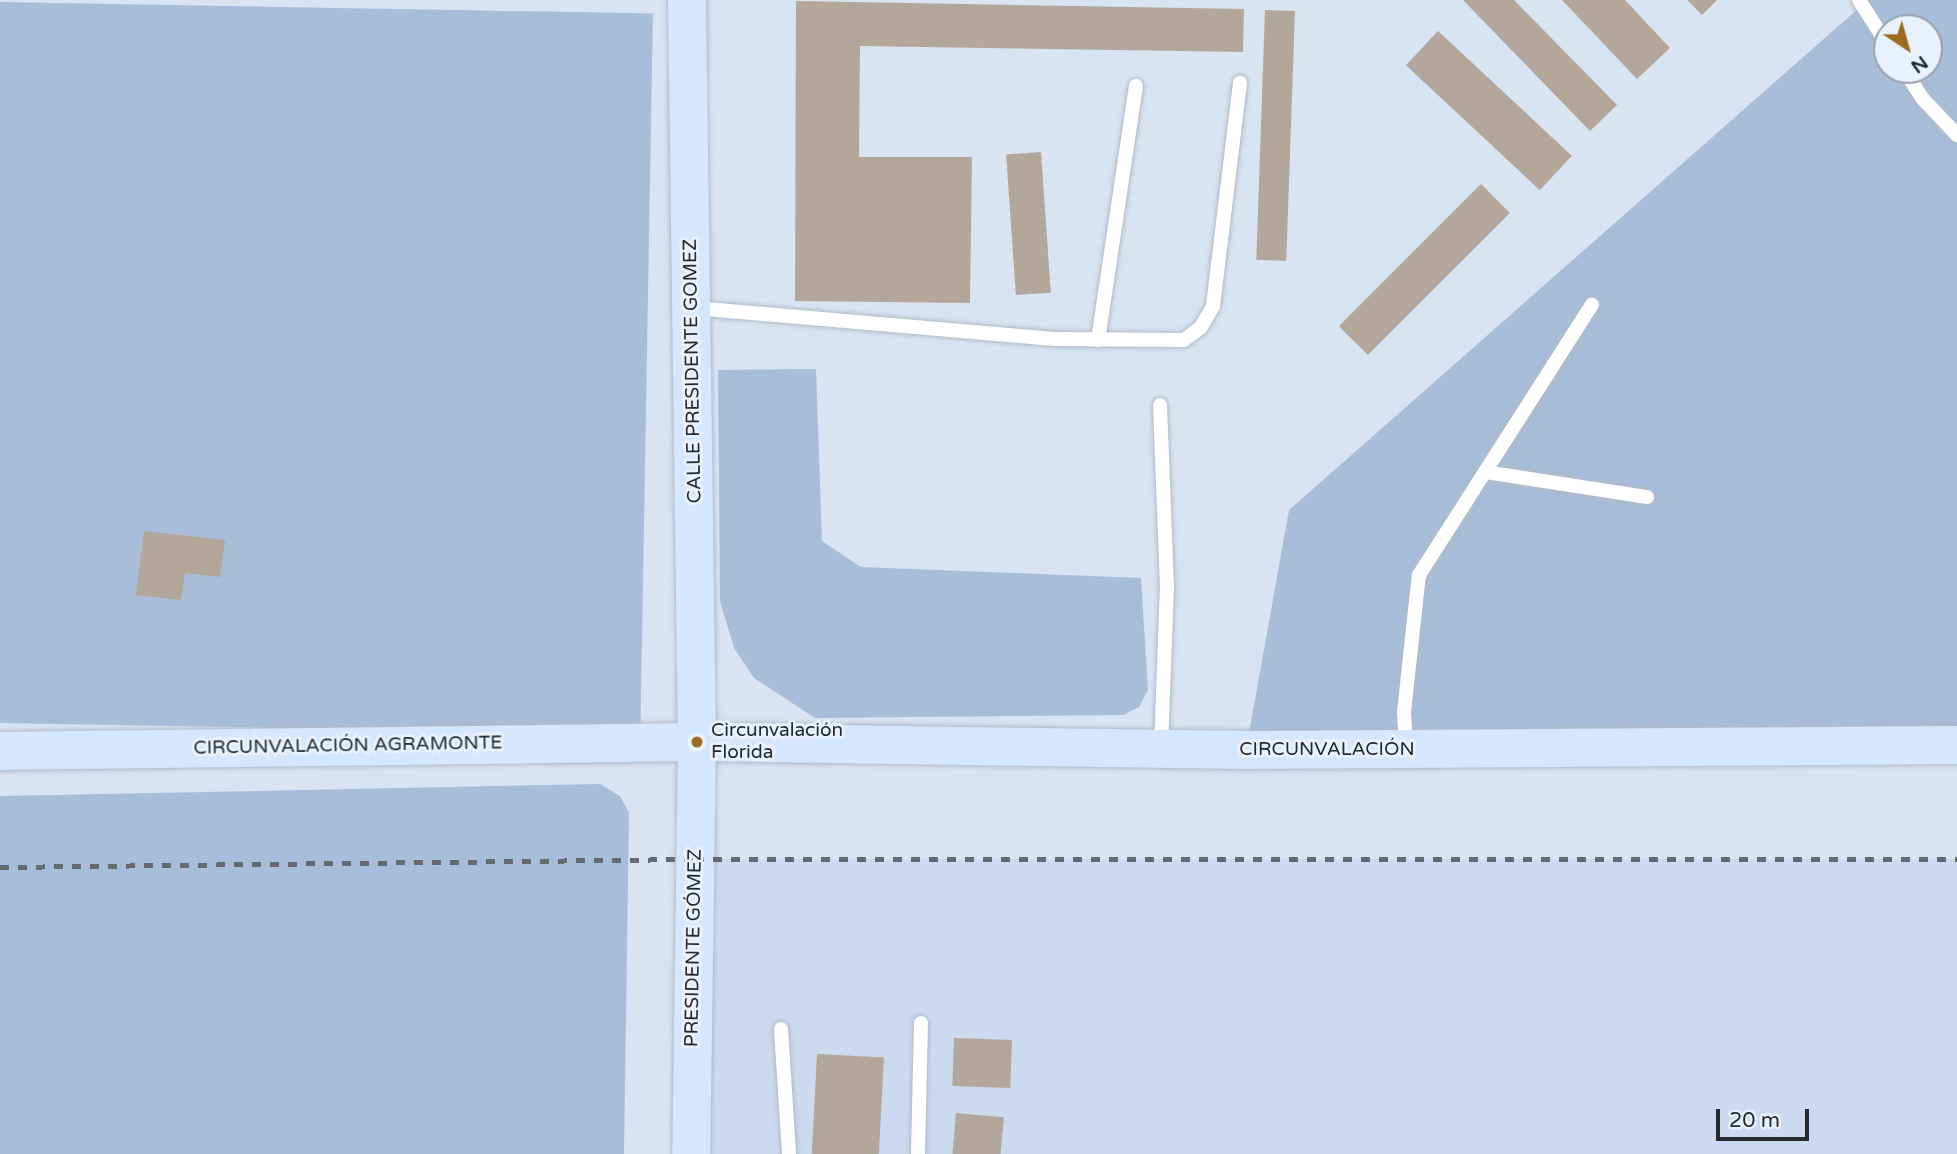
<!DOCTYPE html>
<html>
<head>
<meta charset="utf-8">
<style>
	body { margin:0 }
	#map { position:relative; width:1957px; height:1154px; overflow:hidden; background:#d9e4f2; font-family:"Varela Round",sans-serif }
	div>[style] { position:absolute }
	.built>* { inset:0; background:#cbdaee; transform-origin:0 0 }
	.green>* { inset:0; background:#a7bdd8; transform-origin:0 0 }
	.building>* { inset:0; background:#b2a79a; transform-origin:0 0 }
	.roads { filter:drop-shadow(0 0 2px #b0bbc8) drop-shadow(0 0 2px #b0bbc8) }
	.lane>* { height:14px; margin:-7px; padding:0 7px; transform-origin:7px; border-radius:7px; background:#fff }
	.secondary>* { height:38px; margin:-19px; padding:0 19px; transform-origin:19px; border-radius:19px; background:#d5e7fc }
	.rail>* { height:5px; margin-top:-2.5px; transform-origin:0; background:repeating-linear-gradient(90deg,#636a72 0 9px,transparent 0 18px) }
	.dots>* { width:19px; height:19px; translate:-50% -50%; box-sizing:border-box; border:4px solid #e8f1fd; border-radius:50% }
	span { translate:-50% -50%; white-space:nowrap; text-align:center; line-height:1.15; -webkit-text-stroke:6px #e8f1fd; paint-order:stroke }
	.street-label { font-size:19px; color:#25292f }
	.poi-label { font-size:19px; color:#25292f }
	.left { translate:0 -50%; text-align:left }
	.north { position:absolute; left:1873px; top:14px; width:70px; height:70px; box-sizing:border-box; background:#e8f1fd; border:2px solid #9aa1ab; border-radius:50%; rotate:144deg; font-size:19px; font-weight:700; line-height:28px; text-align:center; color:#25292f }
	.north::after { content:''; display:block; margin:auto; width:24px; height:32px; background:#9c6b1f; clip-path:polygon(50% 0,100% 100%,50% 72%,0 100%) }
	.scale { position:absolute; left:1716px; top:1109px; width:93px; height:32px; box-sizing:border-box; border:4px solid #25292f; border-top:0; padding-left:9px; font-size:21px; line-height:24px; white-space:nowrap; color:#25292f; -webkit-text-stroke:5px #e8f1fd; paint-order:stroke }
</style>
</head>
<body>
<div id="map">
	<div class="built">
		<i style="left:695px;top:859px;width:1262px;height:295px"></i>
	</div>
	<div class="green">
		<i style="clip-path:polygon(evenodd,1868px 0,1957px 0,1957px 745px,1246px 750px,1289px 510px,1868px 0,1887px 28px,1929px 28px,1929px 70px,1887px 70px,1887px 28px)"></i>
		<i style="left:0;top:2px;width:653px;height:721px;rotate:1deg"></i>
		<i style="clip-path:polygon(816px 369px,822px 541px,861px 567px,1141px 578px,1148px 690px,1139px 707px,1123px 715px,815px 718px,754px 678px,734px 648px,720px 601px,718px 370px)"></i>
		<i style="clip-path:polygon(600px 784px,620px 796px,629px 813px,624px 1154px,0 1154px,0 796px)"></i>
	</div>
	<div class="building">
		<i style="clip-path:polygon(1463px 0,1514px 0,1617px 105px,1590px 131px)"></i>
		<i style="clip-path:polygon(1562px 0,1625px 0,1670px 48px,1637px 79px)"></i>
		<i style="clip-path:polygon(1687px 0,1717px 0,1702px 15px)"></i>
		<i style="clip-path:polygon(796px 1px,1244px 9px,1243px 52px,860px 46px,859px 157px,972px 157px,970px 303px,795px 301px)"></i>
		<i style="left:1265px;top:10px;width:30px;height:250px;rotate:2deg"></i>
		<i style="left:1438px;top:31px;width:183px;height:47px;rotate:43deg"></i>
		<i style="left:1041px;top:152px;width:141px;height:35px;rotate:86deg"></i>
		<i style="left:1481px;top:184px;width:41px;height:201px;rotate:45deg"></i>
		<i style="clip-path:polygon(144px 531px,225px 540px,220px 577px,185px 573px,181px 600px,136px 595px)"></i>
		<i style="left:954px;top:1038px;width:58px;height:48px;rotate:2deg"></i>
		<i style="left:817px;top:1054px;width:67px;height:100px;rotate:3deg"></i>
		<i style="left:956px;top:1113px;width:48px;height:41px;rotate:5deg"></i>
	</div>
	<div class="roads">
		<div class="lane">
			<i style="left:1859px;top:0;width:52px;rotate:57.5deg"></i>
			<i style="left:1904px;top:70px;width:35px;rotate:57deg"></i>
			<i style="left:1923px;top:99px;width:50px;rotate:46.6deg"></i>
			<i style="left:694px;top:308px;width:362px;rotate:4.9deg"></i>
			<i style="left:1055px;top:339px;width:129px;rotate:0.4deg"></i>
			<i style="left:1184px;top:340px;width:21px;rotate:-37deg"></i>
			<i style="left:1201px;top:327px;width:24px;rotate:-60deg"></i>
			<i style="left:1213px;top:306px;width:225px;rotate:-83.1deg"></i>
			<i style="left:1098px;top:340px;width:257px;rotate:-81.5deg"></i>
			<i style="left:1160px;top:405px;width:180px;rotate:87.8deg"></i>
			<i style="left:1167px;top:585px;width:163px;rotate:92.1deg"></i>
			<i style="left:1485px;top:472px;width:164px;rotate:8.8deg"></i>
			<i style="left:1406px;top:749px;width:37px;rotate:-93deg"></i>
			<i style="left:1404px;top:712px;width:138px;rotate:-83.8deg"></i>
			<i style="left:1419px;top:575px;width:321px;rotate:-57.4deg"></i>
			<i style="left:781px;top:1029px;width:125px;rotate:86.3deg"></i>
			<i style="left:918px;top:1154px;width:131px;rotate:-88.7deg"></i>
		</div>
		<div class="secondary">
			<i style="left:687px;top:0;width:742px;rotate:89.23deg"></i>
			<i style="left:697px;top:742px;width:412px;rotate:90.8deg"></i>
			<i style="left:0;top:751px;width:697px;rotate:-0.74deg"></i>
			<i style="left:697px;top:742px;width:549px;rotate:0.83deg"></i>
			<i style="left:1246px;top:750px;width:711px;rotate:-0.4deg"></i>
		</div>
	</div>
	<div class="rail">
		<i style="left:0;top:867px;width:695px;rotate:-0.66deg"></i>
		<i style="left:695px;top:859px;width:1262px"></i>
	</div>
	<div class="dots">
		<i style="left:697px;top:742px;background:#9c6b1f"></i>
	</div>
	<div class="street-label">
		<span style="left:693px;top:371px;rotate:-91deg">CALLE PRESIDENTE GOMEZ</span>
		<span style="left:348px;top:746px;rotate:-1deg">CIRCUNVALACIÓN AGRAMONTE</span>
		<span style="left:1327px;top:750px">CIRCUNVALACIÓN</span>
		<span style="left:694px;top:948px;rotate:-89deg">PRESIDENTE GÓMEZ</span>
	</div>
	<div class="poi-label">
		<span class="left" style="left:711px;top:742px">Circunvalación<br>Florida</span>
	</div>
	<div class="north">N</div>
	<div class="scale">20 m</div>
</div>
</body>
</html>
